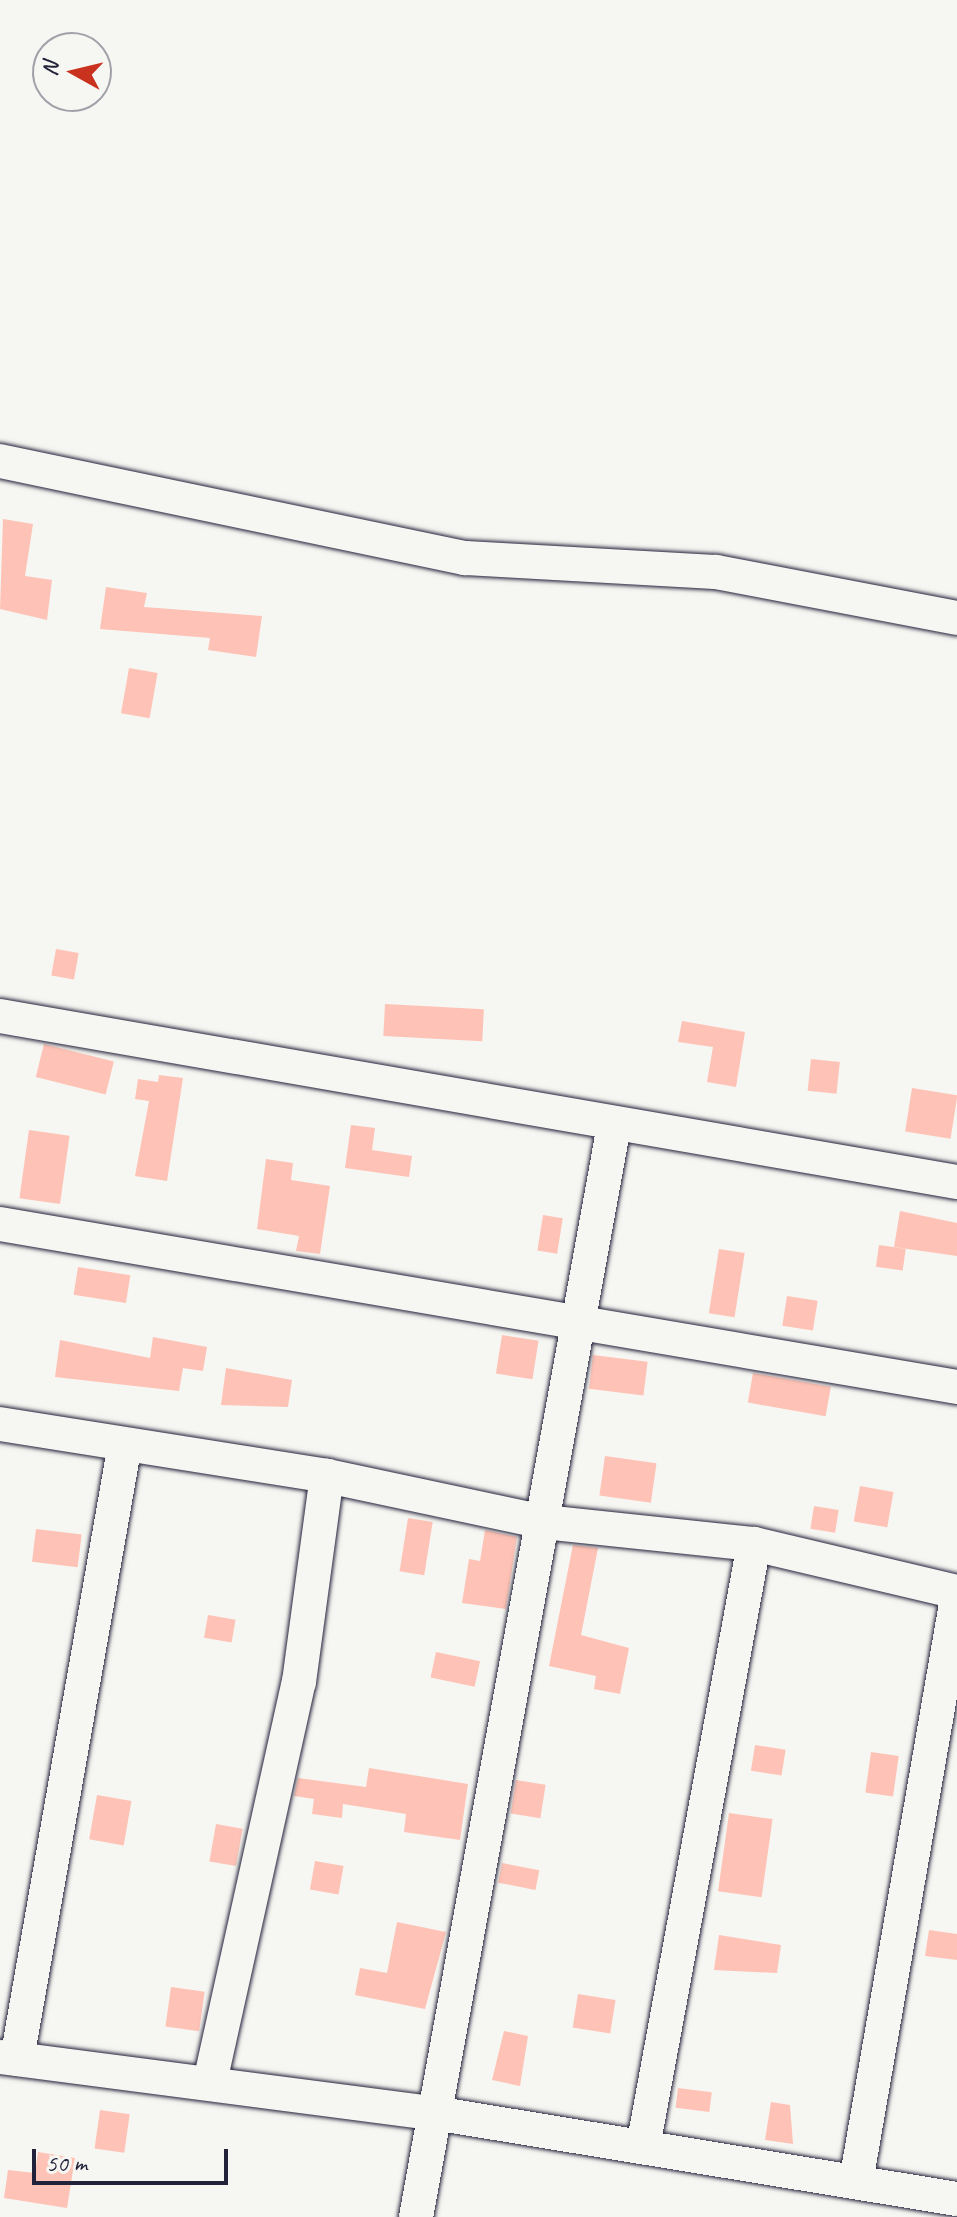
<!DOCTYPE html>
<html>
<head>
<meta charset="utf-8">
<style>
	body { margin:0 }
	#map { position:relative; width:957px; height:2217px; overflow:hidden; background:#f6f6f2; font-family:Caveat,sans-serif }
	div>[style] { position:absolute }
	.building>* { inset:0; background:#fec3b6; transform-origin:0 0 }
	.roads { filter:drop-shadow(0 0 2px #22223b) drop-shadow(0 0 2px #22223b) }
	.minor>* { height:34px; margin:-17px; padding:0 17px; transform-origin:17px; border-radius:17px; background:#f6f6f2 }
	span { translate:-50% -50%; white-space:nowrap; text-align:center; line-height:1.15; -webkit-text-stroke:7px #f6f6f2; paint-order:stroke }
	.north { position:absolute; left:32px; top:32px; width:80px; height:80px; box-sizing:border-box; background:#f6f6f2; border:2px solid #a1a1a9; border-radius:50%; rotate:278deg; font-size:22px; font-weight:700; line-height:32px; text-align:center; color:#22223b }
	.north::after { content:''; display:block; margin:auto; width:28px; height:36px; background:#c8321e; clip-path:polygon(50% 0,100% 100%,50% 72%,0 100%) }
	.scale { position:absolute; left:32px; top:2149px; width:196px; height:36px; box-sizing:border-box; border:4px solid #22223b; border-top:0; padding-left:10px; font-size:24px; line-height:28px; white-space:nowrap; color:#22223b; -webkit-text-stroke:6px #f6f6f2; paint-order:stroke }
</style>
</head>
<body>
<div id="map">
	<div class="building">
		<i style="clip-path:polygon(3px 519px,33px 524px,25px 576px,52px 580px,47px 620px,0 609px)"></i>
		<i style="clip-path:polygon(106px 587px,147px 593px,144px 607px,262px 616px,256px 657px,208px 650px,210px 638px,100px 629px)"></i>
		<i style="left:129px;top:668px;width:29px;height:46px;rotate:10deg"></i>
		<i style="left:56px;top:949px;width:23px;height:27px;rotate:10deg"></i>
		<i style="left:385px;top:1004px;width:99px;height:32px;rotate:3deg"></i>
		<i style="clip-path:polygon(682px 1021px,745px 1032px,736px 1087px,707px 1082px,713px 1047px,678px 1042px)"></i>
		<i style="left:44px;top:1044px;width:72px;height:34px;rotate:14deg"></i>
		<i style="left:811px;top:1059px;width:29px;height:32px;rotate:6deg"></i>
		<i style="clip-path:polygon(159px 1075px,183px 1078px,167px 1181px,135px 1176px,149px 1101px,135px 1099px,138px 1079px,158px 1082px)"></i>
		<i style="left:912px;top:1088px;width:46px;height:44px;rotate:9deg"></i>
		<i style="clip-path:polygon(351px 1125px,375px 1128px,372px 1150px,412px 1156px,409px 1177px,345px 1168px)"></i>
		<i style="left:29px;top:1130px;width:41px;height:69px;rotate:8deg"></i>
		<i style="clip-path:polygon(266px 1159px,293px 1163px,291px 1180px,330px 1186px,320px 1254px,296px 1251px,299px 1236px,257px 1229px)"></i>
		<i style="clip-path:polygon(900px 1211px,957px 1223px,957px 1256px,894px 1247px)"></i>
		<i style="left:543px;top:1215px;width:20px;height:36px;rotate:9deg"></i>
		<i style="left:879px;top:1245px;width:27px;height:22px;rotate:8deg"></i>
		<i style="left:719px;top:1249px;width:26px;height:65px;rotate:9deg"></i>
		<i style="left:78px;top:1267px;width:53px;height:28px;rotate:9deg"></i>
		<i style="left:787px;top:1296px;width:31px;height:30px;rotate:9deg"></i>
		<i style="left:502px;top:1335px;width:37px;height:39px;rotate:9deg"></i>
		<i style="clip-path:polygon(153px 1337px,207px 1347px,203px 1371px,183px 1368px,179px 1391px,55px 1377px,60px 1340px,150px 1358px)"></i>
		<i style="left:593px;top:1355px;width:55px;height:34px;rotate:7deg"></i>
		<i style="clip-path:polygon(226px 1368px,292px 1380px,288px 1407px,221px 1405px)"></i>
		<i style="left:753px;top:1373px;width:79px;height:30px;rotate:10deg"></i>
		<i style="left:605px;top:1456px;width:52px;height:40px;rotate:8deg"></i>
		<i style="left:860px;top:1486px;width:34px;height:36px;rotate:10deg"></i>
		<i style="left:814px;top:1506px;width:25px;height:23px;rotate:9deg"></i>
		<i style="left:408px;top:1518px;width:25px;height:54px;rotate:9deg"></i>
		<i style="left:36px;top:1529px;width:46px;height:33px;rotate:7deg"></i>
		<i style="clip-path:polygon(485px 1530px,517px 1537px,506px 1609px,462px 1603px,469px 1559px,480px 1561px)"></i>
		<i style="clip-path:polygon(573px 1545px,598px 1548px,581px 1635px,629px 1648px,620px 1694px,594px 1689px,596px 1676px,549px 1666px)"></i>
		<i style="left:208px;top:1615px;width:28px;height:23px;rotate:10deg"></i>
		<i style="left:436px;top:1652px;width:45px;height:26px;rotate:12deg"></i>
		<i style="left:755px;top:1745px;width:31px;height:26px;rotate:9deg"></i>
		<i style="left:871px;top:1752px;width:28px;height:41px;rotate:8deg"></i>
		<i style="clip-path:polygon(369px 1768px,468px 1784px,460px 1840px,404px 1832px,406px 1814px,343px 1804px,342px 1818px,312px 1814px,314px 1799px,294px 1796px,298px 1778px,366px 1787px)"></i>
		<i style="left:516px;top:1780px;width:30px;height:34px;rotate:9deg"></i>
		<i style="left:97px;top:1795px;width:35px;height:45px;rotate:10deg"></i>
		<i style="left:729px;top:1813px;width:44px;height:79px;rotate:8deg"></i>
		<i style="left:216px;top:1824px;width:27px;height:38px;rotate:10deg"></i>
		<i style="left:315px;top:1861px;width:29px;height:29px;rotate:10deg"></i>
		<i style="left:502px;top:1863px;width:38px;height:20px;rotate:11deg"></i>
		<i style="clip-path:polygon(397px 1922px,446px 1932px,425px 2009px,355px 1995px,360px 1968px,387px 1973px)"></i>
		<i style="clip-path:polygon(929px 1930px,957px 1934px,957px 1960px,925px 1956px)"></i>
		<i style="clip-path:polygon(719px 1935px,781px 1945px,777px 1973px,714px 1970px)"></i>
		<i style="left:171px;top:1987px;width:34px;height:40px;rotate:8deg"></i>
		<i style="left:578px;top:1994px;width:38px;height:34px;rotate:9deg"></i>
		<i style="clip-path:polygon(504px 2031px,528px 2036px,520px 2086px,492px 2080px)"></i>
		<i style="left:678px;top:2088px;width:34px;height:20px;rotate:7deg"></i>
		<i style="clip-path:polygon(771px 2102px,790px 2105px,793px 2144px,765px 2140px)"></i>
		<i style="left:100px;top:2110px;width:30px;height:39px;rotate:8deg"></i>
		<i style="clip-path:polygon(38px 2152px,75px 2158px,67px 2208px,4px 2198px,8px 2170px,35px 2173px)"></i>
	</div>
	<div class="roads">
		<div class="minor">
			<i style="left:0;top:461px;width:475px;rotate:11.8deg"></i>
			<i style="left:465px;top:558px;width:251px;rotate:3.2deg"></i>
			<i style="left:716px;top:572px;width:245px;rotate:10.8deg"></i>
			<i style="left:0;top:1016px;width:971px;rotate:9.84deg"></i>
			<i style="left:0;top:1224px;width:971px;rotate:9.67deg"></i>
			<i style="left:0;top:1424px;width:331px;rotate:9deg"></i>
			<i style="left:327px;top:1476px;width:222px;rotate:12deg"></i>
			<i style="left:544px;top:1522px;width:211px;rotate:6deg"></i>
			<i style="left:754px;top:1544px;width:209px;rotate:13.3deg"></i>
			<i style="left:0;top:2057px;width:438px;rotate:7.4deg"></i>
			<i style="left:434px;top:2113px;width:530px;rotate:9.34deg"></i>
			<i style="left:17px;top:2059px;width:624px;rotate:-80.04deg"></i>
			<i style="left:210px;top:2082px;width:410px;rotate:-77.5deg"></i>
			<i style="left:299px;top:1682px;width:208px;rotate:-82.3deg"></i>
			<i style="left:643px;top:2147px;width:613px;rotate:-79.57deg"></i>
			<i style="left:856px;top:2182px;width:593px;rotate:-80.19deg"></i>
			<i style="left:416px;top:2217px;width:1110px;rotate:-79.72deg"></i>
		</div>
	</div>
	<div class="north">N</div>
	<div class="scale">50 m</div>
</div>
</body>
</html>
